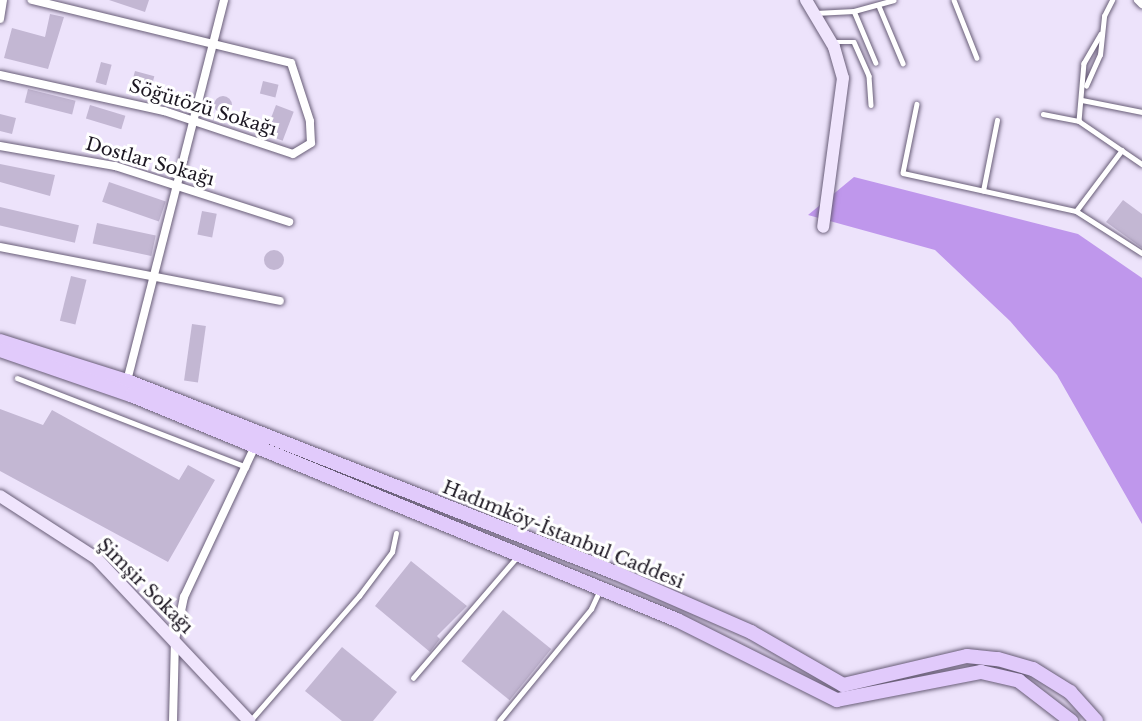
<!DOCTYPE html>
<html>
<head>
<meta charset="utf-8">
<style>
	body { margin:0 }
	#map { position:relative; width:1142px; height:721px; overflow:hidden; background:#ede3fb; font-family:"Libre Baskerville",serif }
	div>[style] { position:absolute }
	.forest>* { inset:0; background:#bf97ec }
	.building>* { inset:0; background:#c3b7d3; transform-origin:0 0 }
	.round { border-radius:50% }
	.roads { filter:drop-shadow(0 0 2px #685d77) drop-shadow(0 0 2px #685d77) }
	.lane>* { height:4.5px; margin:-2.25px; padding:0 2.25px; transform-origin:2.25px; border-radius:2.25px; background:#fff }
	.street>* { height:8px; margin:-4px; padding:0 4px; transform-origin:4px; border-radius:4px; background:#fff }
	.secondary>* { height:12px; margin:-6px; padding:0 6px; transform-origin:6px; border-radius:6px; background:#f0e5fd }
	.primary>* { height:14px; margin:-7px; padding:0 7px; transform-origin:7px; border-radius:7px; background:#e1cafb }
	span { translate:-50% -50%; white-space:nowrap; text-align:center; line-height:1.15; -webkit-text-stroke:6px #fff; paint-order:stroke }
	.street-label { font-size:18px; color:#1b1621 }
</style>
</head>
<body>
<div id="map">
	<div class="forest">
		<i style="clip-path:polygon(854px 177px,1078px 234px,1142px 278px,1142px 524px,1057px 375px,1010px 321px,935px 250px,808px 215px)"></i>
	</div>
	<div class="building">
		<i style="clip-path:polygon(109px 0,149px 0,145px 12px)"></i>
		<i style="clip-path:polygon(50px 14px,64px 17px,48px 69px,4px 58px,12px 28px,45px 37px)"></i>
		<i style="left:101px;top:62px;width:11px;height:21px;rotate:15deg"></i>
		<i style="left:135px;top:71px;width:20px;height:19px;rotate:15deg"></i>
		<i style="left:263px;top:81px;width:16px;height:13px;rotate:14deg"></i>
		<i style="left:28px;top:89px;width:49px;height:14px;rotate:14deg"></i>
		<i class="round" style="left:214px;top:96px;width:18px;height:18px"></i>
		<i style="left:90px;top:105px;width:37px;height:14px;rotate:17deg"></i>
		<i style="left:276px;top:105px;width:19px;height:31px;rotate:21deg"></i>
		<i style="clip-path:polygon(0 114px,16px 118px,12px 134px,0 131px)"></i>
		<i style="clip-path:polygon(0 164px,55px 175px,50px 196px,0 182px)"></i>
		<i style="left:109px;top:182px;width:60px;height:21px;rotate:19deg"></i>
		<i style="clip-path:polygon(1123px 200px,1142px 214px,1142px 248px,1106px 222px)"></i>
		<i style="left:0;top:207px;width:81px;height:18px;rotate:13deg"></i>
		<i style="left:202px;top:211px;width:15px;height:24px;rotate:11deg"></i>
		<i style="left:97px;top:223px;width:60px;height:21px;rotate:12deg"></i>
		<i class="round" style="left:264px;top:250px;width:20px;height:20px"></i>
		<i style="left:71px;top:276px;width:16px;height:46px;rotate:14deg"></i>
		<i style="left:192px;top:324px;width:14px;height:57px;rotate:8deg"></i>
		<i style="clip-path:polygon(0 409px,43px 425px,52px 410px,179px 480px,188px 465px,215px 480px,168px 562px,0 471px)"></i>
		<i style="clip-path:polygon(411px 561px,467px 606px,437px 636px,440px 639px,430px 652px,375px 606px)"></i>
		<i style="left:503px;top:610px;width:62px;height:66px;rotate:39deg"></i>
		<i style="clip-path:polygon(342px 647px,397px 692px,373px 721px,342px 721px,305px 691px)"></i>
	</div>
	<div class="roads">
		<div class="lane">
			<i style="left:954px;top:0;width:62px;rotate:68.4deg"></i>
			<i style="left:879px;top:6px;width:62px;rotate:67.2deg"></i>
			<i style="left:854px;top:11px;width:56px;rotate:67.1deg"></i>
			<i style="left:815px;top:13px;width:39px;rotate:-3deg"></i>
			<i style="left:854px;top:11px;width:41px;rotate:-15.4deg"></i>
			<i style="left:1101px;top:34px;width:34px;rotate:120deg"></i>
			<i style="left:1084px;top:63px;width:58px;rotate:94.9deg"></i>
			<i style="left:1079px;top:121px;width:76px;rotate:34.3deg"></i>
			<i style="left:834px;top:42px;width:20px"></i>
			<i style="left:854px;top:42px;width:37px;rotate:66deg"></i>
			<i style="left:869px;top:76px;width:29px;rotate:86deg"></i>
			<i style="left:1086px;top:86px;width:34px;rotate:-66deg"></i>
			<i style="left:1100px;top:55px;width:39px;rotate:-84deg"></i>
			<i style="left:1104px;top:16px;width:18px;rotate:-63deg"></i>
			<i style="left:1082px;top:100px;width:61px;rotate:11.3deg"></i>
			<i style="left:917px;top:104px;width:70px;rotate:101.5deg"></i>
			<i style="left:903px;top:173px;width:177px;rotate:12.4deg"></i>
			<i style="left:1076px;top:211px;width:76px;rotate:-53deg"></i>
			<i style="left:1043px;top:114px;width:37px;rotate:11deg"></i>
			<i style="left:983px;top:191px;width:72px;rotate:-78.8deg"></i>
			<i style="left:1076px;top:211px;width:78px;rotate:32.5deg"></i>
			<i style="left:17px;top:378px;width:246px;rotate:21.2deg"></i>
			<i style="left:413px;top:678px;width:160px;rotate:-49.3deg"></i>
			<i style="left:250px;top:721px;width:166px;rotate:-48.9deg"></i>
			<i style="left:359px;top:596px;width:55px;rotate:-53.1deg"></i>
			<i style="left:392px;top:552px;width:19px;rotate:-78deg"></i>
			<i style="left:499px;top:721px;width:145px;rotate:-50.6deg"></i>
			<i style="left:591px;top:609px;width:21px;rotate:-65deg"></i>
		</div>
		<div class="street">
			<i style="left:1138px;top:0;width:6px;rotate:45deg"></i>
			<i style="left:0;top:19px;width:19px;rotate:-81deg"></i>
			<i style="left:0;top:75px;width:168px;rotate:12.4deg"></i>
			<i style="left:164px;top:111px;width:136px;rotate:18.4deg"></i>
			<i style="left:293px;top:154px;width:21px;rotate:-31deg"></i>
			<i style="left:311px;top:143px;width:22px;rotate:-93deg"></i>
			<i style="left:310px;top:121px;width:61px;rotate:-108.1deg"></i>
			<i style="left:291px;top:63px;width:267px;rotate:-166.3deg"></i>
			<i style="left:0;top:146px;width:117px;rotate:9.9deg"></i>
			<i style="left:115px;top:166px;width:183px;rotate:17.8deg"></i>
			<i style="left:0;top:247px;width:285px;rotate:10.9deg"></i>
			<i style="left:127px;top:381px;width:393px;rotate:-75.7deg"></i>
			<i style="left:173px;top:721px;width:81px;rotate:-88.6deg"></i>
			<i style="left:175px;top:640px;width:44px;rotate:-78.2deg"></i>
			<i style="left:184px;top:597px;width:165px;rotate:-64.8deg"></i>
		</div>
		<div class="secondary">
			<i style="left:806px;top:0;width:55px;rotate:59.2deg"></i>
			<i style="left:834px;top:47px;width:32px;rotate:74deg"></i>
			<i style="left:843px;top:78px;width:150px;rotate:97.6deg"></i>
			<i style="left:0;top:496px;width:114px;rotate:32.9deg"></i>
			<i style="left:96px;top:558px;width:224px;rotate:46.8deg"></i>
		</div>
		<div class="primary">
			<i style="left:0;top:341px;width:133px;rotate:17.5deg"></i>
			<i style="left:127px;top:381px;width:525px;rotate:21.44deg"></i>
			<i style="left:616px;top:573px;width:147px;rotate:23.6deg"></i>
			<i style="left:751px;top:632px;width:106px;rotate:29.9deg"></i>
			<i style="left:843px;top:685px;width:127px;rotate:-13.2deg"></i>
			<i style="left:967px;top:656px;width:31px;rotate:6deg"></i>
			<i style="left:998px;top:659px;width:36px;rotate:16deg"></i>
			<i style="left:1033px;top:669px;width:44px;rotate:31.9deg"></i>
			<i style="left:1070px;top:692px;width:39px;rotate:48deg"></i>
			<i style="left:0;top:350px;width:139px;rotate:19deg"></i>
			<i style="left:131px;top:395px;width:591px;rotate:22.4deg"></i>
			<i style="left:677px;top:620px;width:179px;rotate:26.6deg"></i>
			<i style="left:837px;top:700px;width:147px;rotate:-11deg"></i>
			<i style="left:981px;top:672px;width:39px;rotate:13deg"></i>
			<i style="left:1019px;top:681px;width:66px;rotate:37.6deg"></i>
		</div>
	</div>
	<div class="street-label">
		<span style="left:203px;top:108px;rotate:17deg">Söğütözü Sokağı</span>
		<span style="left:150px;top:162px;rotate:16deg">Dostlar Sokağı</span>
		<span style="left:563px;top:535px;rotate:22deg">Hadımköy-İstanbul Caddesi</span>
		<span style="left:145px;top:586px;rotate:45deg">Şimşir Sokağı</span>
	</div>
</div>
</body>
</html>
